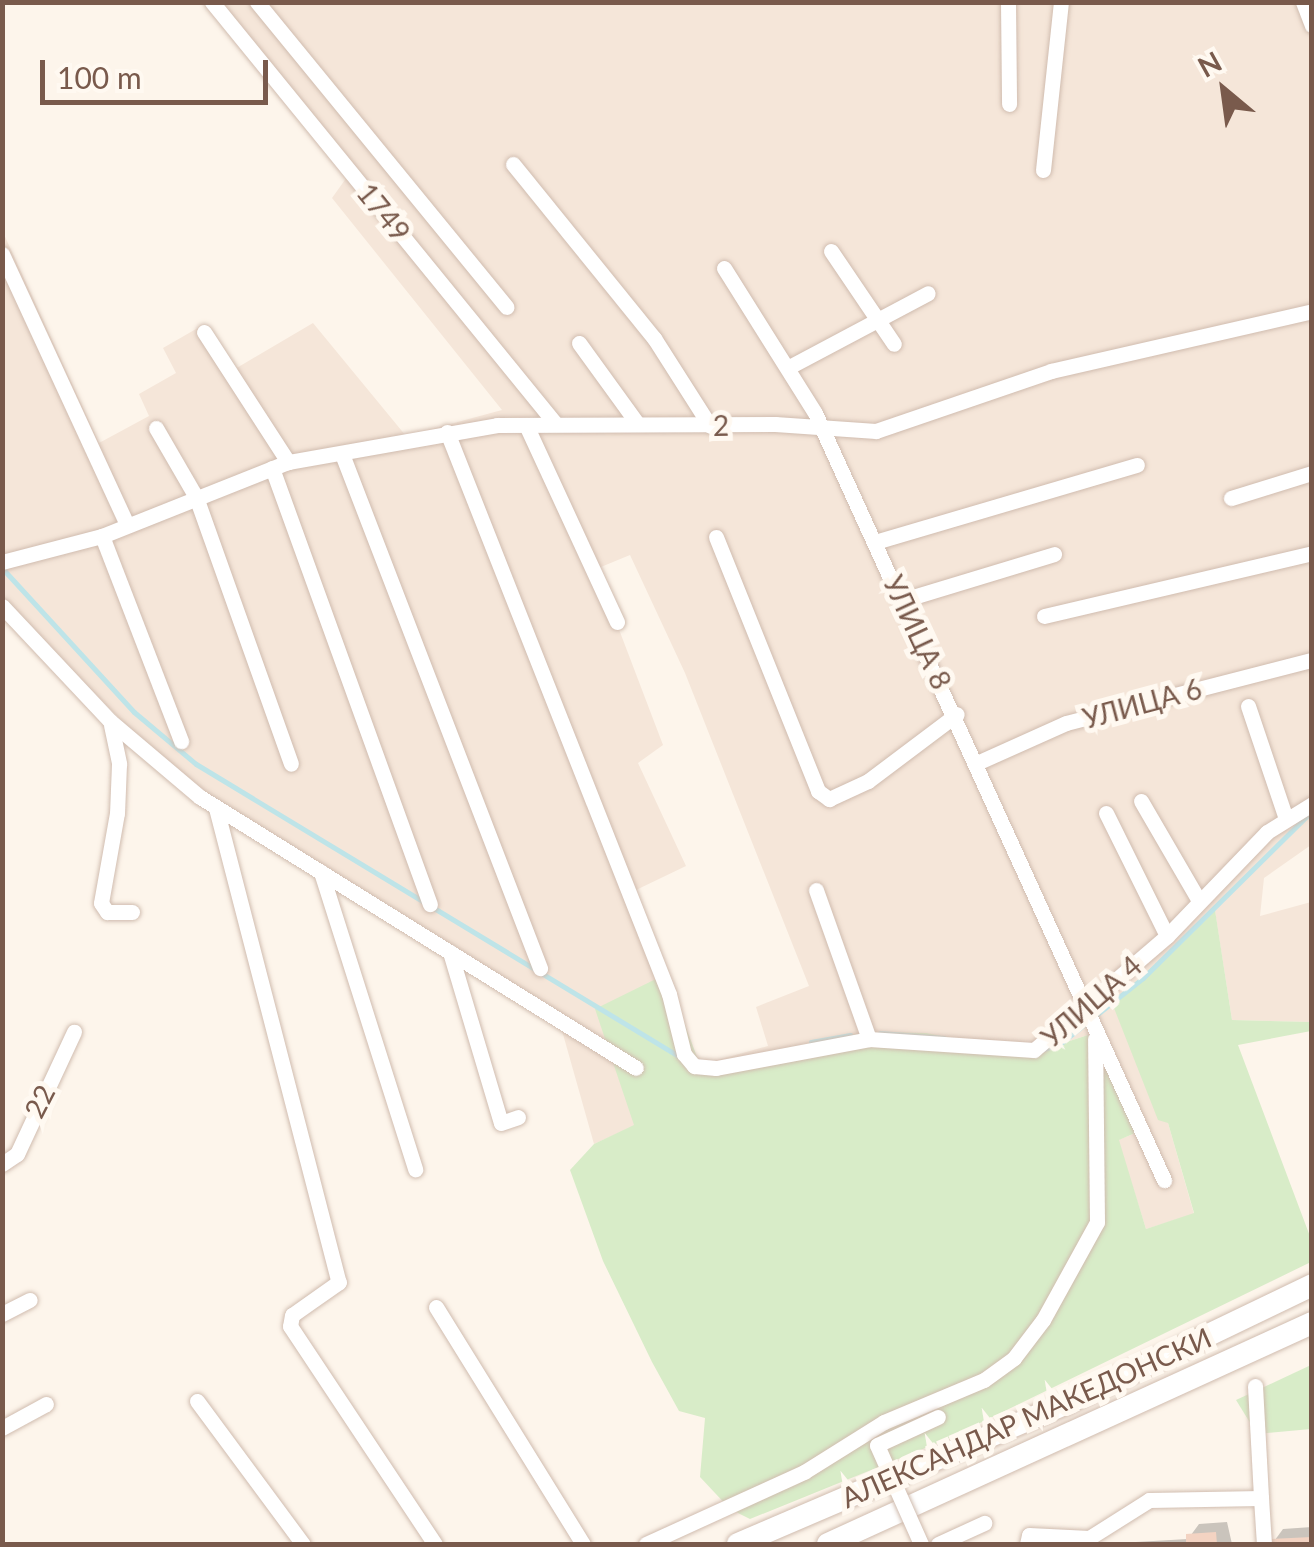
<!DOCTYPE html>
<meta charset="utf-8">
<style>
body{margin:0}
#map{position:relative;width:1314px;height:1547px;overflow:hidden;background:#fdf5eb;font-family:Lato,sans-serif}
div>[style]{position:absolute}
.residential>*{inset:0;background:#f5e6d9}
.green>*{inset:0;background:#d8ecc8}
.shadow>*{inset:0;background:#0003}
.stream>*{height:5px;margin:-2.5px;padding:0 2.5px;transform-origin:2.5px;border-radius:2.5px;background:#bee4e8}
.building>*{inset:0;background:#f3d3c2}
.roads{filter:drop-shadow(0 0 2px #d0bcaf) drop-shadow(0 0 2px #d0bcaf)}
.street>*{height:15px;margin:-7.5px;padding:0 7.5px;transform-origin:7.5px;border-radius:7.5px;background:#fff}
.secondary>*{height:22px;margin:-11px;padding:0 11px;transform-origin:11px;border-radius:11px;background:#fff}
.bridges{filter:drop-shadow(0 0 2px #d0bcaf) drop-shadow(0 0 2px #d0bcaf)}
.street-bridge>*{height:15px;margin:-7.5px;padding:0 7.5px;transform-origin:7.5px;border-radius:7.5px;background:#fff}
span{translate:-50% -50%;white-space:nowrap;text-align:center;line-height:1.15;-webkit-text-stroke:10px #fff9f1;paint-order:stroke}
.street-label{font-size:28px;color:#795a4c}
.frame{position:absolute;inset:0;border:5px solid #795a4c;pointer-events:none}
.north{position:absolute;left:1174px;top:40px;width:100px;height:100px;-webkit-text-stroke:8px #fff9f1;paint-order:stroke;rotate:331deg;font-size:28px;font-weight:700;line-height:40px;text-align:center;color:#795a4c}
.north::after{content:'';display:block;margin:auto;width:35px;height:45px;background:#795a4c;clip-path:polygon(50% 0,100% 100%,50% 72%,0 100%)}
.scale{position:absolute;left:40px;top:60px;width:228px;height:45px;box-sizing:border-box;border:5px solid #795a4c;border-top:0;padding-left:12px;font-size:30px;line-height:35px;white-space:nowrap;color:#795a4c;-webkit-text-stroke:8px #fff9f1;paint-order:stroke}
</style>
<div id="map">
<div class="residential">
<div style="clip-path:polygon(218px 3px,1311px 3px,1311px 845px,1264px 878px,1260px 916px,1311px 902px,1311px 1022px,1232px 1020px,1215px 911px,1112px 1003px,1168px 1123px,1194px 1214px,1146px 1229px,1118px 1140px,1141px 1131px,1088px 1035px,1030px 1054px,824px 1039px,737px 1062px,707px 1063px,768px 1046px,756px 1007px,809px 986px,685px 673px,630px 555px,596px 569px,663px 745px,638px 763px,686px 866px,636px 890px,666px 974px,634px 1126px,594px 1144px,559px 1020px,171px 770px,3px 601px,2px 230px,99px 443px,149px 416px,139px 394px,176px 373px,163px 348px,203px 325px,235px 369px,313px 323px,406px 436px,502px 410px,332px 198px,347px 177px)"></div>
</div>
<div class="green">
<div style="clip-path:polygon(1215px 910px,1232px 1020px,1311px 1022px,1311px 1031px,1238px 1045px,1311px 1239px,1311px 1262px,945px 1440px,750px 1519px,730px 1509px,700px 1477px,705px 1418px,679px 1411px,652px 1362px,603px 1261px,570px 1170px,594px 1144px,634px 1125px,595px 1009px,666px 974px,700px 1065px,867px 1032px,926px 1033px,1030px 1054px,1088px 1035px,1142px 1130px,1119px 1140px,1146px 1229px,1194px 1213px,1168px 1123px,1158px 1120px,1112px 1003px)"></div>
<div style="clip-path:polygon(1311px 1365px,1311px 1429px,1257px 1434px,1236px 1400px)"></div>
</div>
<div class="shadow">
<div style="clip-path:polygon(1227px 1522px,1232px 1544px,1101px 1544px,1188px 1539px,1199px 1524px)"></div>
<div style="clip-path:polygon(1312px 1527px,1312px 1544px,1272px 1544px,1283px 1529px)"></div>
</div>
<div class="stream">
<div style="left:2px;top:568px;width:195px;rotate:47.5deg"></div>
<div style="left:134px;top:712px;width:81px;rotate:40deg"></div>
<div style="left:196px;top:764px;width:566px;rotate:31.19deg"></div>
<div style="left:880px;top:1033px;width:64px;rotate:4.5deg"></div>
<div style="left:811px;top:1042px;width:40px;rotate:-10deg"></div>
<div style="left:1042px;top:1050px;width:22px;rotate:-22deg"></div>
<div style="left:1062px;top:1042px;width:103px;rotate:-38.3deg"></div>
<div style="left:1143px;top:978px;width:235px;rotate:-44.7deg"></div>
</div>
<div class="building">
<div style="clip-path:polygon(1216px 1532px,1217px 1544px,1186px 1544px,1186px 1534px)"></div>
<div style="clip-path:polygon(1312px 1537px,1312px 1544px,1269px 1544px,1269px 1539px)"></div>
</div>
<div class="roads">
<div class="street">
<div style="left:212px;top:2px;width:542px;rotate:50.84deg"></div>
<div style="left:257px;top:2px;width:394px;rotate:50.7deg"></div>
<div style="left:1008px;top:2px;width:102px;rotate:89.4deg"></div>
<div style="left:1303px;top:2px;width:25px;rotate:69deg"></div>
<div style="left:513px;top:164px;width:224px;rotate:51deg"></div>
<div style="left:654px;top:338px;width:104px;rotate:57.5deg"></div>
<div style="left:1043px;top:170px;width:169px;rotate:-83.9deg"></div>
<div style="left:831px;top:251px;width:112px;rotate:55.9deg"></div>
<div style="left:2px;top:254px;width:298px;rotate:65.2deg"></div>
<div style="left:724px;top:268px;width:171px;rotate:57.9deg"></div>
<div style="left:815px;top:413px;width:843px;rotate:65.53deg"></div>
<div style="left:204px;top:332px;width:155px;rotate:57.1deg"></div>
<div style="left:579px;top:343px;width:99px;rotate:54.1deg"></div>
<div style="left:789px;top:367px;width:157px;rotate:-28deg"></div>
<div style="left:526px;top:425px;width:217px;rotate:65.2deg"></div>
<div style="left:156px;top:428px;width:80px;rotate:59.9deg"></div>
<div style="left:196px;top:497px;width:283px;rotate:70.4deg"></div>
<div style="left:447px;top:432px;width:604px;rotate:68.45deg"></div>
<div style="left:669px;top:994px;width:62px;rotate:76deg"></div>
<div style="left:684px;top:1054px;width:16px;rotate:50deg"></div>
<div style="left:694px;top:1066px;width:22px;rotate:5deg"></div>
<div style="left:716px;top:1068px;width:156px;rotate:-10.7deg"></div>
<div style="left:869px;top:1039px;width:165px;rotate:3.8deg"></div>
<div style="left:1034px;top:1050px;width:175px;rotate:-40.6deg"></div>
<div style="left:1167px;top:936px;width:144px;rotate:-46.1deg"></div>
<div style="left:1267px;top:832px;width:53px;rotate:-31.9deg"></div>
<div style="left:342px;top:454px;width:551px;rotate:68.93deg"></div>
<div style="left:272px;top:468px;width:464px;rotate:70.1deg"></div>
<div style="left:1231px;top:498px;width:85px;rotate:-17.2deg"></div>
<div style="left:102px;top:536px;width:220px;rotate:68.9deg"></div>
<div style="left:716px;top:537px;width:274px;rotate:68.1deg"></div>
<div style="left:818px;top:791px;width:14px;rotate:36deg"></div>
<div style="left:829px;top:799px;width:43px;rotate:-24.8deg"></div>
<div style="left:868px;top:781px;width:111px;rotate:-37deg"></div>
<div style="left:875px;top:542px;width:273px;rotate:-16.4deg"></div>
<div style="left:2px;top:562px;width:103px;rotate:-14.6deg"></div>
<div style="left:102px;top:536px;width:200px;rotate:-21.7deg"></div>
<div style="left:288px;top:462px;width:212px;rotate:-10deg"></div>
<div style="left:497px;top:425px;width:278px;rotate:-0.2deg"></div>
<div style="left:775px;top:424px;width:101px;rotate:4deg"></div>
<div style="left:876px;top:431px;width:185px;rotate:-18.9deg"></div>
<div style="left:1051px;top:371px;width:268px;rotate:-12.9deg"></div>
<div style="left:903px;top:600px;width:158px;rotate:-16.9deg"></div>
<div style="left:2px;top:606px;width:158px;rotate:46.8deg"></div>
<div style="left:110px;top:721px;width:118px;rotate:40.2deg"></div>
<div style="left:200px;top:797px;width:513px;rotate:31.86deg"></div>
<div style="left:1044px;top:616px;width:275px;rotate:-13.2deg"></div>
<div style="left:1248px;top:706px;width:116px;rotate:71.4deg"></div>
<div style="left:111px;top:725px;width:40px;rotate:78deg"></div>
<div style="left:119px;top:764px;width:49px;rotate:92.3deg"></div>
<div style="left:117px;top:813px;width:91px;rotate:100.1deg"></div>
<div style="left:101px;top:903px;width:11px;rotate:56deg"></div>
<div style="left:107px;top:912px;width:25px"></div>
<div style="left:979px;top:762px;width:95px;rotate:-24.1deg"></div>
<div style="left:1066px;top:723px;width:254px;rotate:-14.4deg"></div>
<div style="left:1141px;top:801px;width:113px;rotate:59.8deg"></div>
<div style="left:216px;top:808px;width:490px;rotate:75.5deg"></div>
<div style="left:339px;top:1282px;width:57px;rotate:144.9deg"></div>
<div style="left:292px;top:1315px;width:11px;rotate:100deg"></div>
<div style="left:290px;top:1326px;width:262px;rotate:56.4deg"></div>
<div style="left:1106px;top:813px;width:137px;rotate:63.6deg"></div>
<div style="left:321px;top:872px;width:312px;rotate:72.4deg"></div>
<div style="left:816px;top:890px;width:158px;rotate:70.4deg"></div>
<div style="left:450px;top:952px;width:178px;rotate:73.4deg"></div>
<div style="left:501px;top:1123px;width:18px;rotate:-19deg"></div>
<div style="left:2px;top:1164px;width:18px;rotate:-34deg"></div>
<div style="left:17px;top:1154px;width:135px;rotate:-65deg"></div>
<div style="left:436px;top:1307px;width:279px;rotate:58.2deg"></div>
<div style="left:2px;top:1314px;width:31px;rotate:-27deg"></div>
<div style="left:1255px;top:1386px;width:112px;rotate:86.9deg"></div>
<div style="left:197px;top:1401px;width:178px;rotate:53.5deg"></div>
<div style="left:2px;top:1428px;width:50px;rotate:-28.6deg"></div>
<div style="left:646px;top:1544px;width:174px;rotate:-24.5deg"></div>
<div style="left:804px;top:1472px;width:94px;rotate:-32deg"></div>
<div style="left:884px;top:1422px;width:108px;rotate:-22.8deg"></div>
<div style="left:984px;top:1380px;width:37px;rotate:-36deg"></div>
<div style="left:1014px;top:1358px;width:48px;rotate:-52.7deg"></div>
<div style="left:1043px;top:1320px;width:112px;rotate:-61.1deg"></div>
<div style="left:1097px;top:1222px;width:183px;rotate:-90.6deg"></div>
<div style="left:938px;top:1544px;width:51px;rotate:-24.5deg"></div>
<div style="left:1027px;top:1544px;width:9px;rotate:-77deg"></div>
<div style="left:1029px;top:1535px;width:60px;rotate:2.9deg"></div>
<div style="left:1089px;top:1538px;width:71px;rotate:-32.3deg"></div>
<div style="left:1149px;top:1500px;width:112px;rotate:-1deg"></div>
<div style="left:1261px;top:1498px;width:46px;rotate:86.3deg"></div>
</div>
<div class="secondary">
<div style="left:738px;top:1544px;width:353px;rotate:-23.2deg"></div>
<div style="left:1063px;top:1405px;width:276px;rotate:-25.7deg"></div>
<div style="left:828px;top:1544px;width:532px;rotate:-24.54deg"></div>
</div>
</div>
<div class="bridges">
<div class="street-bridge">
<div style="left:921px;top:1544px;width:108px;rotate:-114deg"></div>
<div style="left:877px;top:1445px;width:67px;rotate:-24.7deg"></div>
</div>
</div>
<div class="street-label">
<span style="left:384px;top:212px;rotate:51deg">1749</span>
<span style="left:721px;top:425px;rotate:-1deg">2</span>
<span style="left:918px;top:632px;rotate:65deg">УЛИЦА 8</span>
<span style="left:1142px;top:703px;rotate:-15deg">УЛИЦА 6</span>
<span style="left:1091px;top:1001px;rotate:-41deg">УЛИЦА 4</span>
<span style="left:39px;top:1101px;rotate:-63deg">22</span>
<span style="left:1026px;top:1417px;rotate:-24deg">АЛЕКСАНДАР МАКЕДОНСКИ</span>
</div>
<div class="frame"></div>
<div class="north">N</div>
<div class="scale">100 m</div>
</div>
